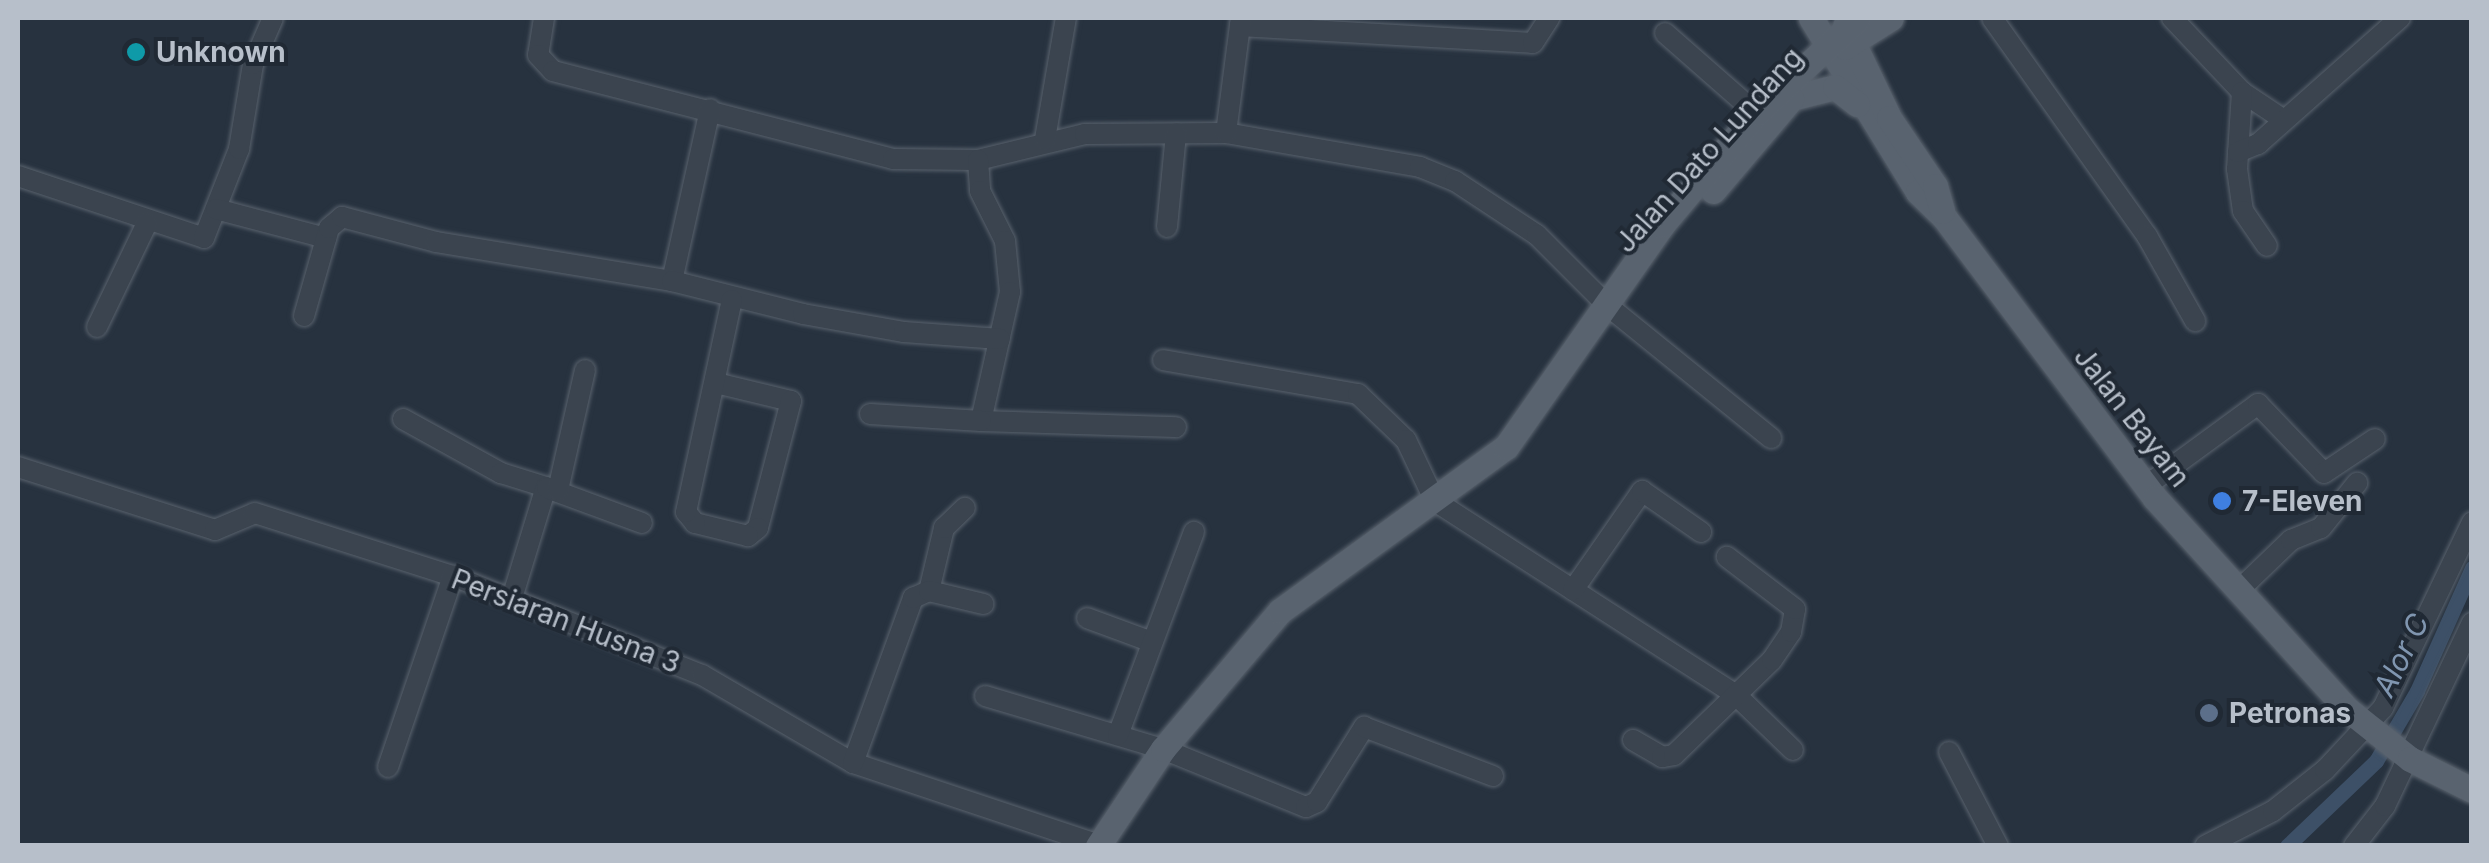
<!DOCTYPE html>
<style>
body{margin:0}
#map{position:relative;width:2489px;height:863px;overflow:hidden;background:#27323f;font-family:Inter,sans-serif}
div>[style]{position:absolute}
.canal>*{height:15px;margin:-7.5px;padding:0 7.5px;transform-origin:7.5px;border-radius:7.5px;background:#3d5067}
.roads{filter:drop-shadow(0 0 2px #59626d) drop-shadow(0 0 2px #59626d)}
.minor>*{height:20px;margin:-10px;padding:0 10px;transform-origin:10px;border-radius:10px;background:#3b444f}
.major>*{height:25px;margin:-12.5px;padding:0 12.5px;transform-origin:12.5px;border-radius:12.5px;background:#59636f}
.dots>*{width:28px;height:28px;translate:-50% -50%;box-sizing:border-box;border:5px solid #202934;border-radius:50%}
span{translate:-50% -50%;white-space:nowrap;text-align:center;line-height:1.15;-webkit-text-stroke:8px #202934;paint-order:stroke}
.poi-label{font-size:28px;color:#b7bfca;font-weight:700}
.left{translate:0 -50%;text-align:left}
.street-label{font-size:28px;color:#b7bfca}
.water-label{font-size:30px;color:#8096b0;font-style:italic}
.frame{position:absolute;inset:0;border:20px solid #b7bfca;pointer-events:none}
</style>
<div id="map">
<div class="canal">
<div style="left:2287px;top:846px;width:123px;rotate:-43.7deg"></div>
<div style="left:2376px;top:761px;width:81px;rotate:-59.6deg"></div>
<div style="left:2417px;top:691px;width:135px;rotate:-65.9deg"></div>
</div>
<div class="roads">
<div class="minor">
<div style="left:544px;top:18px;width:37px;rotate:99deg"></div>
<div style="left:538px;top:55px;width:22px;rotate:47deg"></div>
<div style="left:553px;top:71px;width:351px;rotate:14.5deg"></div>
<div style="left:893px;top:159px;width:85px;rotate:0.7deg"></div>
<div style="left:978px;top:160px;width:110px;rotate:-13.7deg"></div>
<div style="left:1085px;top:134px;width:141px;rotate:-0.4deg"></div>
<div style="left:1226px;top:133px;width:197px;rotate:9.9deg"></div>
<div style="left:1420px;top:167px;width:38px;rotate:22deg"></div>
<div style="left:1455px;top:181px;width:98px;rotate:33.4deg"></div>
<div style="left:1537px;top:235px;width:100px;rotate:45deg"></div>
<div style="left:1608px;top:306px;width:210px;rotate:39deg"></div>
<div style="left:1992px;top:18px;width:267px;rotate:54.6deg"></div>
<div style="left:2147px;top:236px;width:98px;rotate:60.5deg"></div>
<div style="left:2172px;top:18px;width:102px;rotate:46.6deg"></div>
<div style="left:2242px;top:92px;width:50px;rotate:33.7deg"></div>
<div style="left:1240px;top:26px;width:293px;rotate:3.3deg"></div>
<div style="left:1533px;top:43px;width:30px;rotate:-57deg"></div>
<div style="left:1665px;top:33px;width:121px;rotate:41.3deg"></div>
<div style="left:2242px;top:92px;width:77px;rotate:93.7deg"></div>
<div style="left:2237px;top:169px;width:42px;rotate:81.9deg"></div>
<div style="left:2243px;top:211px;width:42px;rotate:55.6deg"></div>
<div style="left:1226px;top:133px;width:116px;rotate:-82.6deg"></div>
<div style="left:1045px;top:139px;width:123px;rotate:-80.2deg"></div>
<div style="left:2238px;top:152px;width:22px;rotate:-22deg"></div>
<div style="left:2258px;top:144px;width:190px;rotate:-41.6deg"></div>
<div style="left:978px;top:160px;width:31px;rotate:86deg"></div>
<div style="left:980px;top:191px;width:56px;rotate:63.4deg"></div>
<div style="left:1005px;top:241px;width:51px;rotate:84.4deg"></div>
<div style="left:1010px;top:292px;width:132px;rotate:102.7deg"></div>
<div style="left:981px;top:421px;width:195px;rotate:1.8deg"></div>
<div style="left:18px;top:176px;width:196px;rotate:18.4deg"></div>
<div style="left:204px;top:238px;width:96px;rotate:-68.5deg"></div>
<div style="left:239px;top:149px;width:86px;rotate:-80.6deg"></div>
<div style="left:253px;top:64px;width:50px;rotate:-66.5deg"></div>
<div style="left:216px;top:209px;width:114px;rotate:14.8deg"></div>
<div style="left:1167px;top:227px;width:94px;rotate:-84.5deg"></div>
<div style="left:672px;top:281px;width:176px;rotate:-77.5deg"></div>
<div style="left:304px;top:316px;width:91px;rotate:-74.1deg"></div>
<div style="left:329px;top:228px;width:17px;rotate:-40deg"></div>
<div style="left:342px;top:217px;width:97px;rotate:14.9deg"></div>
<div style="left:436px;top:242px;width:239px;rotate:9.4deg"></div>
<div style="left:672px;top:281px;width:135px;rotate:14.1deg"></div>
<div style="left:803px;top:314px;width:103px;rotate:10.1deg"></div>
<div style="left:904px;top:332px;width:96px;rotate:4.2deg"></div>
<div style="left:97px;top:327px;width:115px;rotate:-64.3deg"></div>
<div style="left:1163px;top:360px;width:198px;rotate:9.9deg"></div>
<div style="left:1358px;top:394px;width:66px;rotate:43.8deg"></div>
<div style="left:1406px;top:440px;width:68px;rotate:64.6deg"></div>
<div style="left:1435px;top:501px;width:358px;rotate:32.8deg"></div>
<div style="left:1736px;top:695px;width:79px;rotate:44deg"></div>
<div style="left:716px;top:383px;width:77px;rotate:13.5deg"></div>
<div style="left:791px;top:401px;width:131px;rotate:104.6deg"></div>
<div style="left:758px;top:528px;width:13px;rotate:141deg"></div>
<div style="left:748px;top:536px;width:55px;rotate:-166.2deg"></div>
<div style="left:695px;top:523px;width:14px;rotate:-129deg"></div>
<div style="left:686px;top:512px;width:217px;rotate:-77.8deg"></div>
<div style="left:870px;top:414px;width:111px;rotate:3.6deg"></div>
<div style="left:403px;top:419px;width:112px;rotate:28.9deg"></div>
<div style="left:501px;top:473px;width:47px;rotate:17.3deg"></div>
<div style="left:546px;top:487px;width:116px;rotate:107deg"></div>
<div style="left:18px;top:467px;width:207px;rotate:17.7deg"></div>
<div style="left:215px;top:530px;width:43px;rotate:-23deg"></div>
<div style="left:255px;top:513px;width:208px;rotate:17.7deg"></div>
<div style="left:453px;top:576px;width:268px;rotate:21.7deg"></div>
<div style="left:702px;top:675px;width:175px;rotate:30.2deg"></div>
<div style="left:853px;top:763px;width:263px;rotate:18.4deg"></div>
<div style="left:2146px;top:486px;width:139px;rotate:-36.2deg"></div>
<div style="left:2258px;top:404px;width:95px;rotate:46.3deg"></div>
<div style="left:2324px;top:473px;width:61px;rotate:-33.7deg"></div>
<div style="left:547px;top:488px;width:101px;rotate:20.2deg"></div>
<div style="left:558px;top:490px;width:123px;rotate:-77.3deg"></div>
<div style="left:1573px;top:590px;width:121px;rotate:-55.1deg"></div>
<div style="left:1642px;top:491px;width:72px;rotate:34.8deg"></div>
<div style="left:929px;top:591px;width:65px;rotate:-76.6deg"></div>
<div style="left:944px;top:528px;width:29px;rotate:-44deg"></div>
<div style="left:2238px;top:591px;width:74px;rotate:-43.9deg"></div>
<div style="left:2291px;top:540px;width:32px;rotate:-22deg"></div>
<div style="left:2321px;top:528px;width:58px;rotate:-51.3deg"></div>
<div style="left:1087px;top:618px;width:69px;rotate:20.3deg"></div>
<div style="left:985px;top:696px;width:186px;rotate:16.6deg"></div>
<div style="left:1163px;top:749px;width:154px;rotate:22.1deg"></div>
<div style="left:1306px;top:807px;width:12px;rotate:-24deg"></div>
<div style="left:1317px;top:802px;width:89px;rotate:-57.9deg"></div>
<div style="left:1364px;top:727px;width:138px;rotate:20.8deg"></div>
<div style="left:1118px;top:735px;width:217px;rotate:-69.5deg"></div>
<div style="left:1633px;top:740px;width:34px;rotate:30deg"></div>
<div style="left:1662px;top:757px;width:12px;rotate:-9deg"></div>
<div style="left:1674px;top:755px;width:136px;rotate:-44.1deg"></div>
<div style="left:1772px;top:660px;width:34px;rotate:-56deg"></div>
<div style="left:1791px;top:632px;width:23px;rotate:-80deg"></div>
<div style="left:1795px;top:609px;width:86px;rotate:-142.6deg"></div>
<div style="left:1949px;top:752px;width:106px;rotate:62.5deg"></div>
<div style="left:853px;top:763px;width:176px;rotate:-70deg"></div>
<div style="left:913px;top:598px;width:17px;rotate:-24deg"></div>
<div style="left:929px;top:591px;width:56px;rotate:13.5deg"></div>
<div style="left:388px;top:767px;width:202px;rotate:-71.2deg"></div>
<div style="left:2205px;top:846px;width:76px;rotate:-27.2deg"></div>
<div style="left:2273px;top:811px;width:66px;rotate:-38.3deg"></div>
<div style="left:2325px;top:770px;width:85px;rotate:-46.9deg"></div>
<div style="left:2383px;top:708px;width:206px;rotate:-64.4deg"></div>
<div style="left:2354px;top:846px;width:51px;rotate:-52.2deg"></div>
<div style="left:2385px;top:806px;width:203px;rotate:-64.6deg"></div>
</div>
<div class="major">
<div style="left:1811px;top:18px;width:204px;rotate:58.4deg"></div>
<div style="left:1918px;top:192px;width:36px;rotate:44deg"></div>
<div style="left:1944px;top:217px;width:351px;rotate:53.1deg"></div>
<div style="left:2155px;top:498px;width:285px;rotate:47.7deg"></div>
<div style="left:2347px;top:709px;width:80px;rotate:38.4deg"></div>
<div style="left:2410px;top:759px;width:69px;rotate:26.6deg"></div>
<div style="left:1845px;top:26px;width:102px;rotate:64.4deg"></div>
<div style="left:1889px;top:118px;width:82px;rotate:55.9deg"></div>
<div style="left:1935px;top:186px;width:26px;rotate:74deg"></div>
<div style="left:1845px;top:47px;width:54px;rotate:-32.2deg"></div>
<div style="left:1791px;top:98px;width:45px;rotate:-14deg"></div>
<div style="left:1835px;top:87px;width:28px;rotate:38deg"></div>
<div style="left:1713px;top:191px;width:121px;rotate:-49.7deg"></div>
<div style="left:1098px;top:846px;width:117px;rotate:-56.2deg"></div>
<div style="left:1163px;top:749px;width:181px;rotate:-49.7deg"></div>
<div style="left:1280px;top:611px;width:279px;rotate:-36deg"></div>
<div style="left:1506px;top:447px;width:271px;rotate:-54.9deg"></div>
<div style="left:1662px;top:225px;width:146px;rotate:-50deg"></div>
<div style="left:1756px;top:113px;width:139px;rotate:-43deg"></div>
</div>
</div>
<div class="dots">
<div style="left:136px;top:52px;background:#0f9aa8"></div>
<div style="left:2222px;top:501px;background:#3f7fe0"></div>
<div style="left:2209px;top:713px;background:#5c6f8a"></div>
</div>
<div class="poi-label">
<span class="left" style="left:156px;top:52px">Unknown</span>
<span class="left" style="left:2242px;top:501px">7-Eleven</span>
<span class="left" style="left:2229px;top:713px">Petronas</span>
</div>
<div class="street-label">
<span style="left:1709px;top:150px;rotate:-48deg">Jalan Dato Lundang</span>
<span style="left:2132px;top:417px;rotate:52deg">Jalan Bayam</span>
<span style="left:566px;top:621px;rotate:21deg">Persiaran Husna 3</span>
</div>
<div class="water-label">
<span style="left:2401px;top:655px;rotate:-64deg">Alor C</span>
</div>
<div class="frame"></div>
</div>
